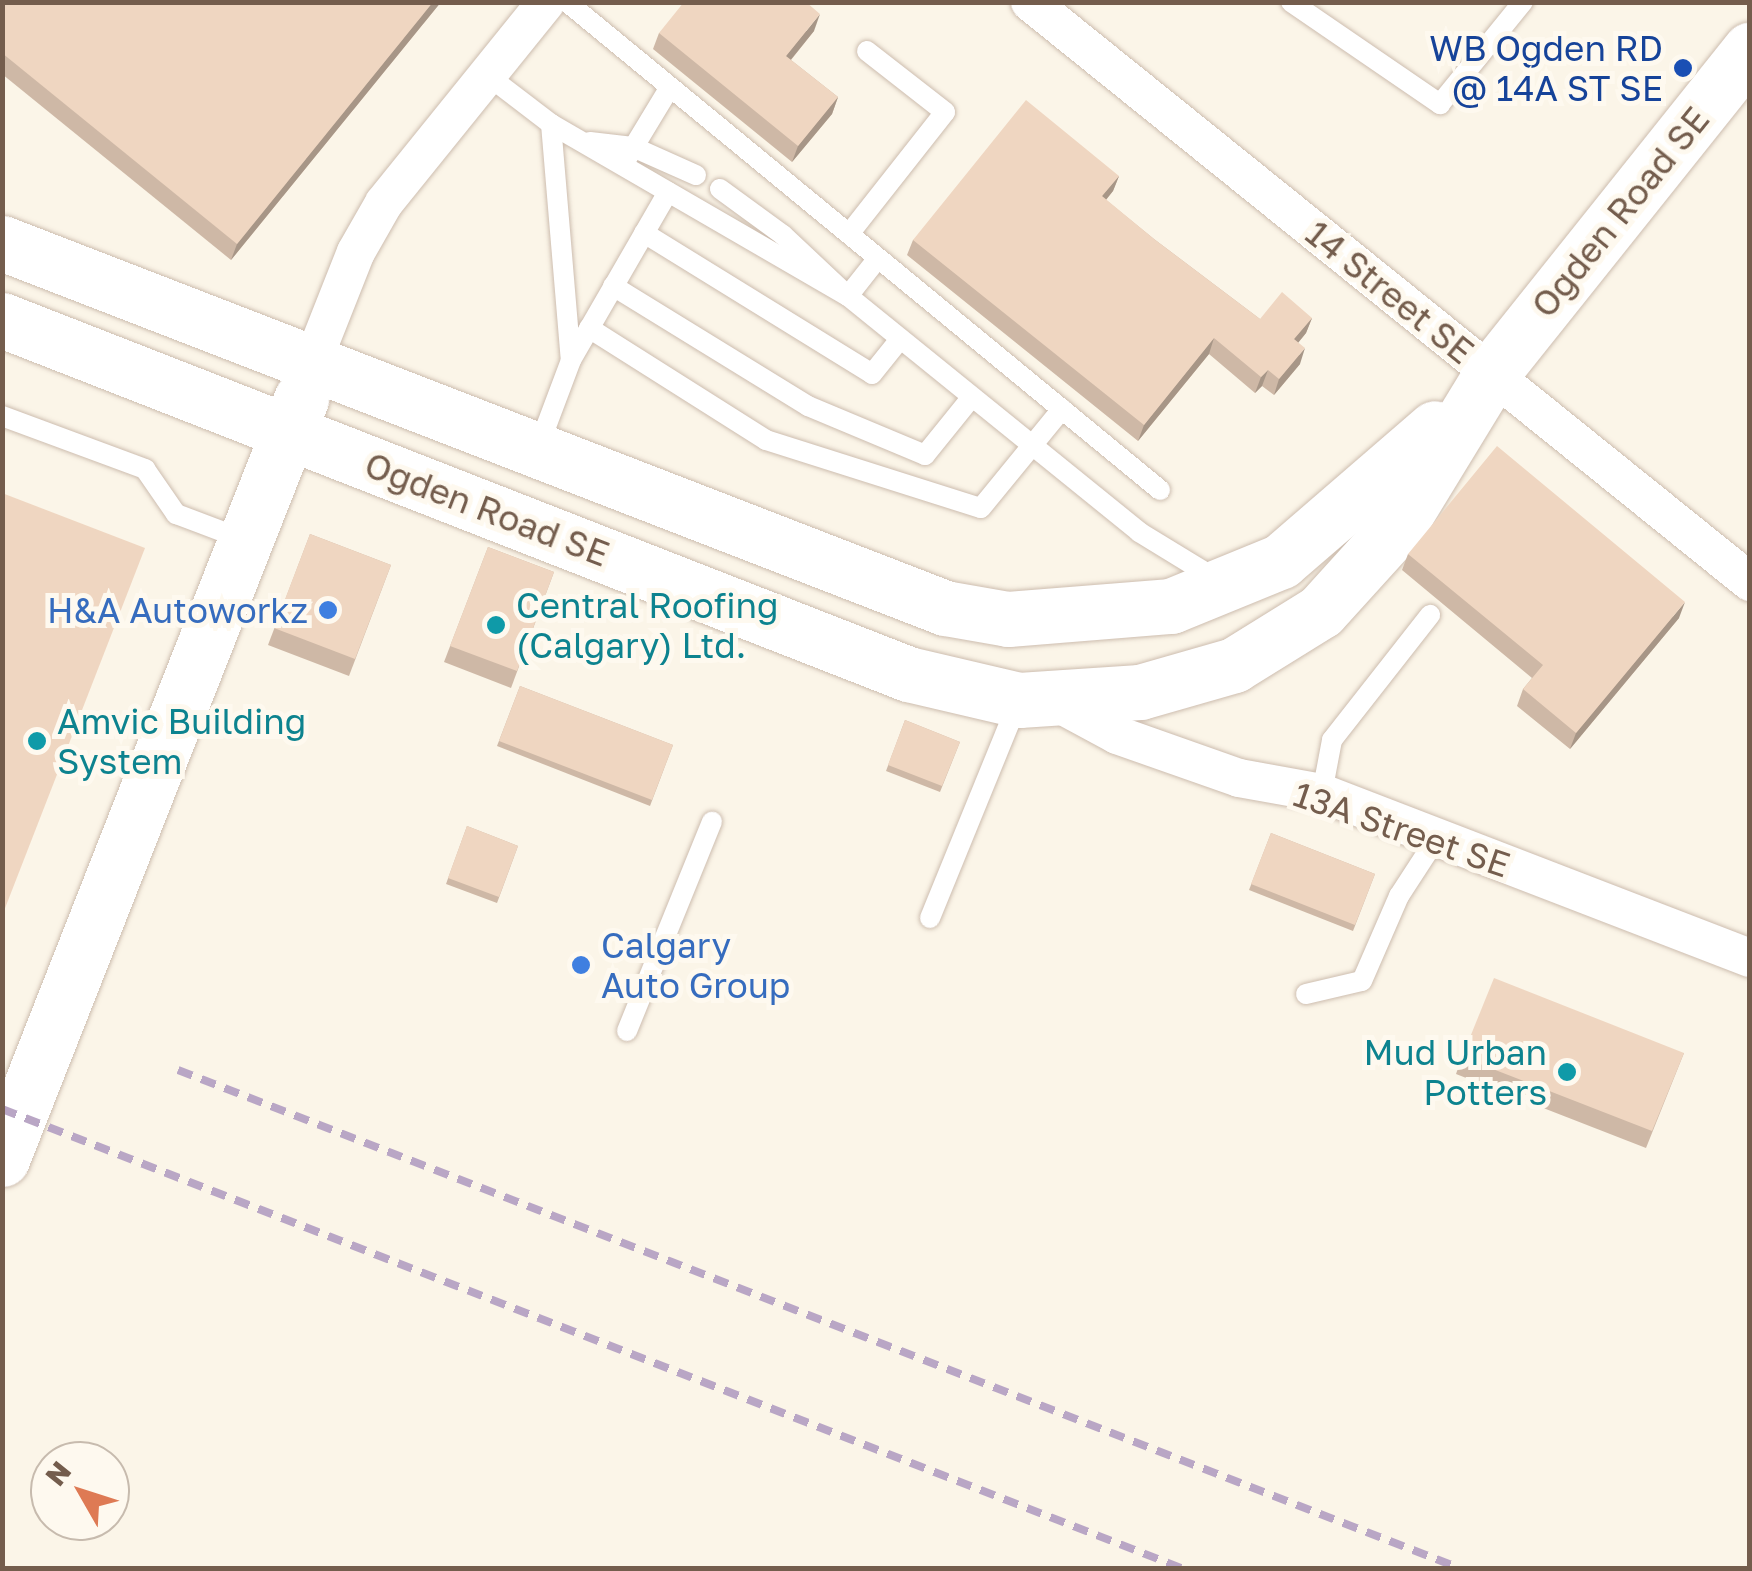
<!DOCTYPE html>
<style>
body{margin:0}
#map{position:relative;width:1752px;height:1571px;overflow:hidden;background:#fbf5e8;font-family:"Golos Text",sans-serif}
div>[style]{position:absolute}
.roads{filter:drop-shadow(0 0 2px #cdbdaf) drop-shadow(0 0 2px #cdbdaf)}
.lane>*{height:20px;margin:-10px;padding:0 10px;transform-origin:10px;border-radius:10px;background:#fff}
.street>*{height:38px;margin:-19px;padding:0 19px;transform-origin:19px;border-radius:19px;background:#fff}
.secondary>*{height:55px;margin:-27.5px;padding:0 27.5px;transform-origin:27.5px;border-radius:27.5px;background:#fff}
.rail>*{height:8px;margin-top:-4px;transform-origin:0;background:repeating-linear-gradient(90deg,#b9a6c5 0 15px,transparent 0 25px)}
.wall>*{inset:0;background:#ceb8a6}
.shaded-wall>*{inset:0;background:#a79687}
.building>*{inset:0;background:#efd6c1}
.dots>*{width:28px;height:28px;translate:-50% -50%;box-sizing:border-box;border:5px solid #fef9ef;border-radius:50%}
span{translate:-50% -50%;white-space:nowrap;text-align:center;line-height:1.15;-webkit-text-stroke:10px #fef9ef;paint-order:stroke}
.transit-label{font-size:35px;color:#164399}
.right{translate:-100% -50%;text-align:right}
.street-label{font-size:35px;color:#745d4d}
.culture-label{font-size:35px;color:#0d838f}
.left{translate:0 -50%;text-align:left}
.shop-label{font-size:35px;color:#366cbe}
.frame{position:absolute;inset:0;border:5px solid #745d4d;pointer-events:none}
.north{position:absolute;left:30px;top:1441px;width:100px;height:100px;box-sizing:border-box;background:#fef9ef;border:2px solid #c7bbae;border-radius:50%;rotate:309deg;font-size:28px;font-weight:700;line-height:40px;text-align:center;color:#745d4d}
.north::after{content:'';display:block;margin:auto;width:35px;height:45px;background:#de7a54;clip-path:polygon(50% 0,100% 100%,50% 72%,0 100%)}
</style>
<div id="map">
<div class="roads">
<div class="lane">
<div style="left:567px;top:2px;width:768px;rotate:39.45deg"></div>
<div style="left:1291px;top:2px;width:181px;rotate:34.4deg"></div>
<div style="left:1440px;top:104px;width:132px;rotate:-50.9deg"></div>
<div style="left:487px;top:75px;width:81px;rotate:37.4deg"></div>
<div style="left:551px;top:124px;width:343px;rotate:30.1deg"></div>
<div style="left:848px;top:296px;width:375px;rotate:39deg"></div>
<div style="left:1139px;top:532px;width:90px;rotate:31.4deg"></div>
<div style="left:551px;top:124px;width:237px;rotate:85.2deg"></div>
<div style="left:590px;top:142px;width:43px;rotate:6.6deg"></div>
<div style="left:633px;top:147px;width:69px;rotate:24deg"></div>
<div style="left:627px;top:158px;width:83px;rotate:-58.8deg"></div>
<div style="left:720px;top:189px;width:78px;rotate:36.1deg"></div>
<div style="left:783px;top:235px;width:89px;rotate:43.2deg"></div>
<div style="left:848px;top:296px;width:48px;rotate:-51.7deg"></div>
<div style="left:644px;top:233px;width:268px;rotate:31.7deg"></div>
<div style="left:872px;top:374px;width:45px;rotate:-51.3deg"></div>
<div style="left:849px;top:234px;width:155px;rotate:-51.8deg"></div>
<div style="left:945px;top:112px;width:99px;rotate:-142deg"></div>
<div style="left:613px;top:286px;width:229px;rotate:31.6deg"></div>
<div style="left:808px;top:406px;width:127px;rotate:22.7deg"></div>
<div style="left:925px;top:455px;width:73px;rotate:-51.1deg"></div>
<div style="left:589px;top:328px;width:209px;rotate:32.3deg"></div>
<div style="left:766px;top:440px;width:225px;rotate:17.6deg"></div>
<div style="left:981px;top:508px;width:128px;rotate:-50.7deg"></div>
<div style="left:2px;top:416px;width:153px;rotate:20.3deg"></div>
<div style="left:145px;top:469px;width:55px;rotate:55.4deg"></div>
<div style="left:176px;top:514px;width:74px;rotate:20.6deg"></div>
<div style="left:538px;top:448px;width:94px;rotate:-69.4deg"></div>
<div style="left:571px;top:360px;width:194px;rotate:-60deg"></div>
<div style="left:1322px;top:793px;width:54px;rotate:-79.3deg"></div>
<div style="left:1332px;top:740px;width:159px;rotate:-51.9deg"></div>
<div style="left:930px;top:918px;width:233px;rotate:-67.8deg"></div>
<div style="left:1306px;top:994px;width:57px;rotate:-13.1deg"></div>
<div style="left:1362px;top:981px;width:93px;rotate:-66.5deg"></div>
<div style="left:1399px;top:896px;width:68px;rotate:-57deg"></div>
<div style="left:627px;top:1031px;width:226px;rotate:-67.9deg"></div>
</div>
<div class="street">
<div style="left:1030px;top:2px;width:925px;rotate:38.85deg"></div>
<div style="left:312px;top:363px;width:119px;rotate:-68.4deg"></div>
<div style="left:356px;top:252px;width:56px;rotate:-60.3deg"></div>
<div style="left:384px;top:203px;width:258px;rotate:-51.1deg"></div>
<div style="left:1056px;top:702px;width:69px;rotate:28.4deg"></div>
<div style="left:1117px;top:735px;width:129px;rotate:19.4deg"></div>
<div style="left:1239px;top:778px;width:84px;rotate:10.2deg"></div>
<div style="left:1322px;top:793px;width:459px;rotate:21.1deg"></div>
</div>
<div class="secondary">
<div style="left:2px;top:243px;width:1011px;rotate:21.16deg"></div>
<div style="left:945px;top:608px;width:64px;rotate:9.9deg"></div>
<div style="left:1008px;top:619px;width:164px;rotate:-4.6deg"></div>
<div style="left:1171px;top:606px;width:119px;rotate:-22.2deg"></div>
<div style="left:1281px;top:561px;width:203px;rotate:-40.8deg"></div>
<div style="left:2px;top:320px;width:973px;rotate:21.34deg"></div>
<div style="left:908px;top:674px;width:114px;rotate:13.2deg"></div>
<div style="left:1019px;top:700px;width:121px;rotate:-3.8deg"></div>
<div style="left:1140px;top:692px;width:98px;rotate:-16deg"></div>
<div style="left:1234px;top:665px;width:102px;rotate:-31.8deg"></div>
<div style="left:1321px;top:611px;width:116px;rotate:-47.8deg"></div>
<div style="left:1399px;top:525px;width:177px;rotate:-58.6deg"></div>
<div style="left:1491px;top:374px;width:415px;rotate:-51.4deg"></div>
<div style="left:2px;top:1159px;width:817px;rotate:-68.52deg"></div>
</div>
</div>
<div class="rail">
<div style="left:178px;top:1070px;width:1374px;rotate:21.24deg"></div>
<div style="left:2px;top:1109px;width:1265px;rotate:21.27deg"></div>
</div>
<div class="wall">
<div style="clip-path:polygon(2px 2px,441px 2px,231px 260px,2px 74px)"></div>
<div style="clip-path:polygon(814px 31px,791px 60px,838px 97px,832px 114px,792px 162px,653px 49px,659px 33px)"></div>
<div style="clip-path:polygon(1119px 176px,1113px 191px,1106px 200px,1154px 239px,1260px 319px,1312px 318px,1306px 333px,1298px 343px,1300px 364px,1274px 395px,1262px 386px,1255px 393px,1209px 354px,1138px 441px,907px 255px,913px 240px)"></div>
<div style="clip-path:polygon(310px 534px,391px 565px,349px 676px,268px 645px)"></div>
<div style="clip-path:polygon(488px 547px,554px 572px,511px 688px,444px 662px)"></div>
<div style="clip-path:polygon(1408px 554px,1679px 618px,1570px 749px,1517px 706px,1523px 689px,1532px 678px,1402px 570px)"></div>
<div style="clip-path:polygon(520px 686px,673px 745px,650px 806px,497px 746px)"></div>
<div style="clip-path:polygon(905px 720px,960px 742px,940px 792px,886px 771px)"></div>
<div style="clip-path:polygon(467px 826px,518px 846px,497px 903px,446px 884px)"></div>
<div style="clip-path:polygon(1271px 833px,1375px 874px,1353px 931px,1249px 890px)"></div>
<div style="clip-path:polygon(1684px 1053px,1646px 1148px,1456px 1074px,1462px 1057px)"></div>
</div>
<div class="shaded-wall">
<div style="clip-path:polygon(433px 2px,441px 2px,231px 260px,237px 244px)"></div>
<div style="clip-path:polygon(820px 14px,814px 31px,780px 73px,786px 56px)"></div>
<div style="clip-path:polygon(838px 97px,832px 114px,792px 162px,798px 146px)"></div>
<div style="clip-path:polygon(1119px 176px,1113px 191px,1096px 212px,1102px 196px)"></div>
<div style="clip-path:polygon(1312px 318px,1306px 333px,1288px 355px,1294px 339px)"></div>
<div style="clip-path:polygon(1214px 338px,1209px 354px,1138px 441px,1144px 425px)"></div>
<div style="clip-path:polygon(1305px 348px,1300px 364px,1274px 395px,1279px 379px)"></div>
<div style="clip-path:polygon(1268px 370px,1262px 386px,1255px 393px,1261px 377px)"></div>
<div style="clip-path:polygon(1685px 602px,1679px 618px,1570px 749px,1576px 733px)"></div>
</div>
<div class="building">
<div style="clip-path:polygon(2px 2px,433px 2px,237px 244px,2px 53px)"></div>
<div style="clip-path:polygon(684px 2px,806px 2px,820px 14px,786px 56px,838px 97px,798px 146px,659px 33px)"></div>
<div style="clip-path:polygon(1026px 100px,1119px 176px,1102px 196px,1154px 239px,1260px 319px,1282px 292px,1312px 318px,1294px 339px,1305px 348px,1279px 379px,1268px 370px,1261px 377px,1214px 338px,1144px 425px,913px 240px)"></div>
<div style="clip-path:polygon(1497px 446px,1685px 602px,1576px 733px,1523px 689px,1543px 665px,1408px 554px)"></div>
<div style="clip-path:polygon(2px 493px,145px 548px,2px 916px)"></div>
<div style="clip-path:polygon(310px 534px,391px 565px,355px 659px,274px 628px)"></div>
<div style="clip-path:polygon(488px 547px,554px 572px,517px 671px,450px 646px)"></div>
<div style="clip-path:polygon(520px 686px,673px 745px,652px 800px,499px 741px)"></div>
<div style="clip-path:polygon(905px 720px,960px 742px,942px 786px,888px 765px)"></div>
<div style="clip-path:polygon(467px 826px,518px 846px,499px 897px,448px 878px)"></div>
<div style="clip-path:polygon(1271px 833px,1375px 874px,1355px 925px,1251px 884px)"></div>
<div style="clip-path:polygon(1494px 978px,1684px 1053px,1652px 1131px,1462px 1057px)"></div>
</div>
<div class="dots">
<div style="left:1683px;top:68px;background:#1a4fb4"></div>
<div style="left:328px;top:610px;background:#3f7fe0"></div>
<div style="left:496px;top:625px;background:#0f9aa8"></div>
<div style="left:37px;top:741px;background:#0f9aa8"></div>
<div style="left:581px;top:965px;background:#3f7fe0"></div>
<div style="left:1567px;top:1072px;background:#0f9aa8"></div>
</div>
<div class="transit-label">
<span class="right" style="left:1663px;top:68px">WB Ogden RD<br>@ 14A ST SE</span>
</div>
<div class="street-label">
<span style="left:1620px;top:212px;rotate:-51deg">Ogden Road SE</span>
<span style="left:1390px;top:292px;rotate:39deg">14 Street SE</span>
<span style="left:487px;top:509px;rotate:21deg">Ogden Road SE</span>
<span style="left:1402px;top:829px;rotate:19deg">13A Street SE</span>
</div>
<div class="culture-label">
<span class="left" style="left:516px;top:625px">Central Roofing<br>(Calgary) Ltd.</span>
<span class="left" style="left:57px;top:741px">Amvic Building<br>System</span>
<span class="right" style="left:1547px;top:1072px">Mud Urban<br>Potters</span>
</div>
<div class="shop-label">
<span class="right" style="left:308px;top:610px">H&amp;A Autoworkz</span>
<span class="left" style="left:601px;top:965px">Calgary<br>Auto Group</span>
</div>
<div class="frame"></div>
<div class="north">N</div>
</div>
